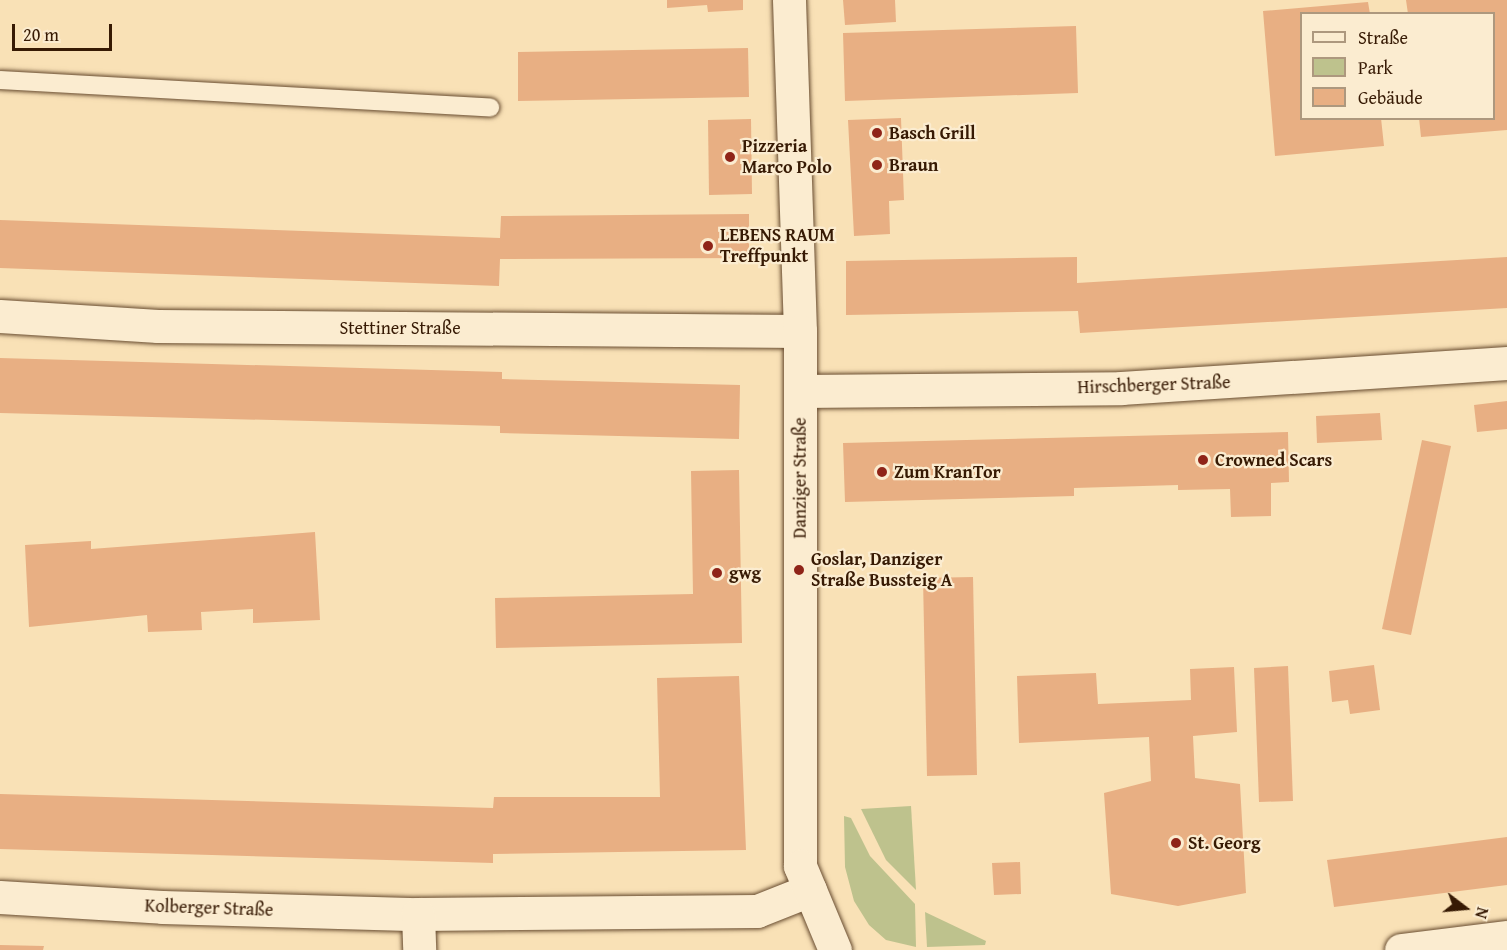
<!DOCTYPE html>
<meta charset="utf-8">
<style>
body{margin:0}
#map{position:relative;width:1507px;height:950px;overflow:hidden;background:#f9e1b6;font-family:"Gentium Book Plus",serif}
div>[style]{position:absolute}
.green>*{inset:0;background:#bec28d}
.building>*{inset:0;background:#e8af83}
.roads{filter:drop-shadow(0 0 2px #684c30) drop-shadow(0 0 2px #684c30)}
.service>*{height:18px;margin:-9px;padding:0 9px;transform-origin:9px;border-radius:9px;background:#fbecd0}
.minor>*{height:33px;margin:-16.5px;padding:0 16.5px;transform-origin:16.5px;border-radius:16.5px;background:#fbecd0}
.tertiary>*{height:33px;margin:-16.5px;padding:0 16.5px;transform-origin:16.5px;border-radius:16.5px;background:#fbecd0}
.dots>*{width:16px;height:16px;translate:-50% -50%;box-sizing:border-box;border:3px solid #fbecd0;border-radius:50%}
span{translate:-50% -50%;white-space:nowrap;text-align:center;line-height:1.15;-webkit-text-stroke:4.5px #fbecd0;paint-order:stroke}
.poi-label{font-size:18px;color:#371a04;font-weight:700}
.left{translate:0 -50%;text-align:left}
.street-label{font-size:18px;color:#371a04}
.legend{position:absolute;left:1300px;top:12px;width:195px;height:108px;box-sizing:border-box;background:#fbecd0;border:2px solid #ad987e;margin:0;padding:8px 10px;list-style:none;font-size:18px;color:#371a04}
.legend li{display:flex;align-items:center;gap:12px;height:30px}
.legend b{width:30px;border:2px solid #ad987e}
.north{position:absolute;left:1435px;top:878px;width:60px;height:60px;-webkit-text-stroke:4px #fbecd0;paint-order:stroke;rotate:106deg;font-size:16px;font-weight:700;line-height:24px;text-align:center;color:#371a04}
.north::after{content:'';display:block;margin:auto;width:21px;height:27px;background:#371a04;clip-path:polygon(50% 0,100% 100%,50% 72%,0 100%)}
.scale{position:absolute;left:12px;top:24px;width:100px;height:27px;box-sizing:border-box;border:3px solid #371a04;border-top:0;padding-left:8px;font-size:18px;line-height:21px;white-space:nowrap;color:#371a04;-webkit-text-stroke:4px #fbecd0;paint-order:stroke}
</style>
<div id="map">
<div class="green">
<div style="clip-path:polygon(911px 806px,916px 890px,886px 860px,861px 809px)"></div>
<div style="clip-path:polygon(844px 816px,851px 818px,870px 856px,915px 904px,916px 947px,886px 940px,869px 925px,854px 901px,845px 867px)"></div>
<div style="clip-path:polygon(925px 912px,986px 941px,985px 945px,927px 947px)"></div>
</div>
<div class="building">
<div style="clip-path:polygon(667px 0,743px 0,743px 10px,708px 12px,707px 5px,667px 8px)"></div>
<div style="clip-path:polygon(843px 0,895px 0,896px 22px,845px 25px)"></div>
<div style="clip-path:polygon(1406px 0,1507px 0,1507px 130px,1421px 137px,1419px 118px,1494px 118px,1494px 14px,1408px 14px)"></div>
<div style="clip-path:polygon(1368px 2px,1370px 14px,1302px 14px,1302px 118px,1381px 118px,1384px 146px,1275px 156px,1263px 11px)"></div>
<div style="clip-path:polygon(1076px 26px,1078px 93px,845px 101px,843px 33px)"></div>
<div style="clip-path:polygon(748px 48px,749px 97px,518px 101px,518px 52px)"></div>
<div style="clip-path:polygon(901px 118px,904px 200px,889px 201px,890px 234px,854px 236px,848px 120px)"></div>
<div style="clip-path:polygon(751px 119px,752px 194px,709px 195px,708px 120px)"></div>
<div style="clip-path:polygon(749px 214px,749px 258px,500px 259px,499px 286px,0 268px,0 220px,500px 238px,501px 216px)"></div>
<div style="clip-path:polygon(1077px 257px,1077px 283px,1507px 257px,1507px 308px,1080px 333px,1078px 311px,846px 315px,846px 261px)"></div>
<div style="clip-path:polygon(0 358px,502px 372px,502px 379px,740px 385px,739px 439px,500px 433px,500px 426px,0 413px)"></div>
<div style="clip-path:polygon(1507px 401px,1507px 429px,1477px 432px,1474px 405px)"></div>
<div style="clip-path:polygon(1380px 413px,1382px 440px,1317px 443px,1316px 416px)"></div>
<div style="clip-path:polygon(1288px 432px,1289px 482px,1271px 483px,1271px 516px,1231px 517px,1230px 489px,1178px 490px,1178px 485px,1074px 488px,1074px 496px,845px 502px,843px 443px)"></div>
<div style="clip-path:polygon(1422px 440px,1451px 446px,1411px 635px,1382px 629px)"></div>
<div style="clip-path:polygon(739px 470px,742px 643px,496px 648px,495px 598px,693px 594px,691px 471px)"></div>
<div style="clip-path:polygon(315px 532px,320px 620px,253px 623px,253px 609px,201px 612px,202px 630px,148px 632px,147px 615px,29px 627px,25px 545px,91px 541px,91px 549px)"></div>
<div style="clip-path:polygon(973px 577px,977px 775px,927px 776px,923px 578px)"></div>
<div style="clip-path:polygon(1374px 665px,1380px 710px,1350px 714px,1348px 700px,1332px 702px,1329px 671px)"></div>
<div style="clip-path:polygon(1288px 666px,1293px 801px,1259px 802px,1254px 668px)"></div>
<div style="clip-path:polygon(1234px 667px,1237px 732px,1193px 736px,1195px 778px,1240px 784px,1246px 893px,1178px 906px,1111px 894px,1104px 793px,1151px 781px,1149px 737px,1019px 743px,1017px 676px,1096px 673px,1098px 704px,1191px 700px,1190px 669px)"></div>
<div style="clip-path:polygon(739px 676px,746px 850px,493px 854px,493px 863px,0 849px,0 794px,493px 808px,494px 797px,660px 797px,657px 678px)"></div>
<div style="clip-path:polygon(1507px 837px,1507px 885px,1334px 907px,1327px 860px)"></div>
<div style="clip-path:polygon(1020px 862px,1021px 894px,994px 895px,992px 863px)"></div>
<div style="clip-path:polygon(0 945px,44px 946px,43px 950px,0 950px)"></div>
</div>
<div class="roads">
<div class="service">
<div style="left:0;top:80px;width:491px;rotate:3.2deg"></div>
</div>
<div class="minor">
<div style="left:0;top:316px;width:158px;rotate:3.6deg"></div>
<div style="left:158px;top:326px;width:642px;rotate:0.45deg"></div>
<div style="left:800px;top:391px;width:321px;rotate:-0.5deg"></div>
<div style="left:1121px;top:388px;width:387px;rotate:-3.7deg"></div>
<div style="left:0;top:897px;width:162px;rotate:3.5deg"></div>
<div style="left:162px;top:907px;width:256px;rotate:1.6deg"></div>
<div style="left:418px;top:914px;width:339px;rotate:-0.5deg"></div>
<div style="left:757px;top:911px;width:57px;rotate:-21.6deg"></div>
<div style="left:418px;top:914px;width:36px;rotate:88deg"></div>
<div style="left:1401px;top:950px;width:107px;rotate:-7deg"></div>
</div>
<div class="tertiary">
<div style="left:789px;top:0;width:331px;rotate:88.1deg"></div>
<div style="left:800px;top:331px;width:535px;rotate:90deg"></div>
<div style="left:800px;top:866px;width:91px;rotate:67.4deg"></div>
</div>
</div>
<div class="dots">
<div style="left:877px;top:133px;background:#8f2418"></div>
<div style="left:730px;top:157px;background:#8f2418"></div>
<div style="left:877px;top:165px;background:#8f2418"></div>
<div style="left:708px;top:246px;background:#8f2418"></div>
<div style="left:1203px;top:460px;background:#8f2418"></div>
<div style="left:882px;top:472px;background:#8f2418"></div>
<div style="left:799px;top:570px;background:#8f2418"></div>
<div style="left:717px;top:573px;background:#8f2418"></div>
<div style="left:1176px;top:843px;background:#8f2418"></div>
</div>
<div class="poi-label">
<span class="left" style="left:889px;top:133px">Basch Grill</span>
<span class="left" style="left:742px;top:157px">Pizzeria<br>Marco Polo</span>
<span class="left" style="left:889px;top:165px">Braun</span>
<span class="left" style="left:720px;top:246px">LEBENS RAUM<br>Treffpunkt</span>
<span class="left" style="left:1215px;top:460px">Crowned Scars</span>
<span class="left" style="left:894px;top:472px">Zum KranTor</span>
<span class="left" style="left:811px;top:570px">Goslar, Danziger<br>Straße Bussteig A</span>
<span class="left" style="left:729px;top:573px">gwg</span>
<span class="left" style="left:1188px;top:843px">St. Georg</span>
</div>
<div class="street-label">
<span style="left:400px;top:328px">Stettiner Straße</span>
<span style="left:1154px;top:385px;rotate:-2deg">Hirschberger Straße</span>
<span style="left:800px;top:478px;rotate:-90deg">Danziger Straße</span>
<span style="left:209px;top:908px;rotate:2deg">Kolberger Straße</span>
</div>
<ul class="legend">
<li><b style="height:8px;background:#fbecd0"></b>Straße</li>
<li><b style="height:16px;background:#bec28d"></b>Park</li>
<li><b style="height:16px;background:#e8af83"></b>Gebäude</li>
</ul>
<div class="north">N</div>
<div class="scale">20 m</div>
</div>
